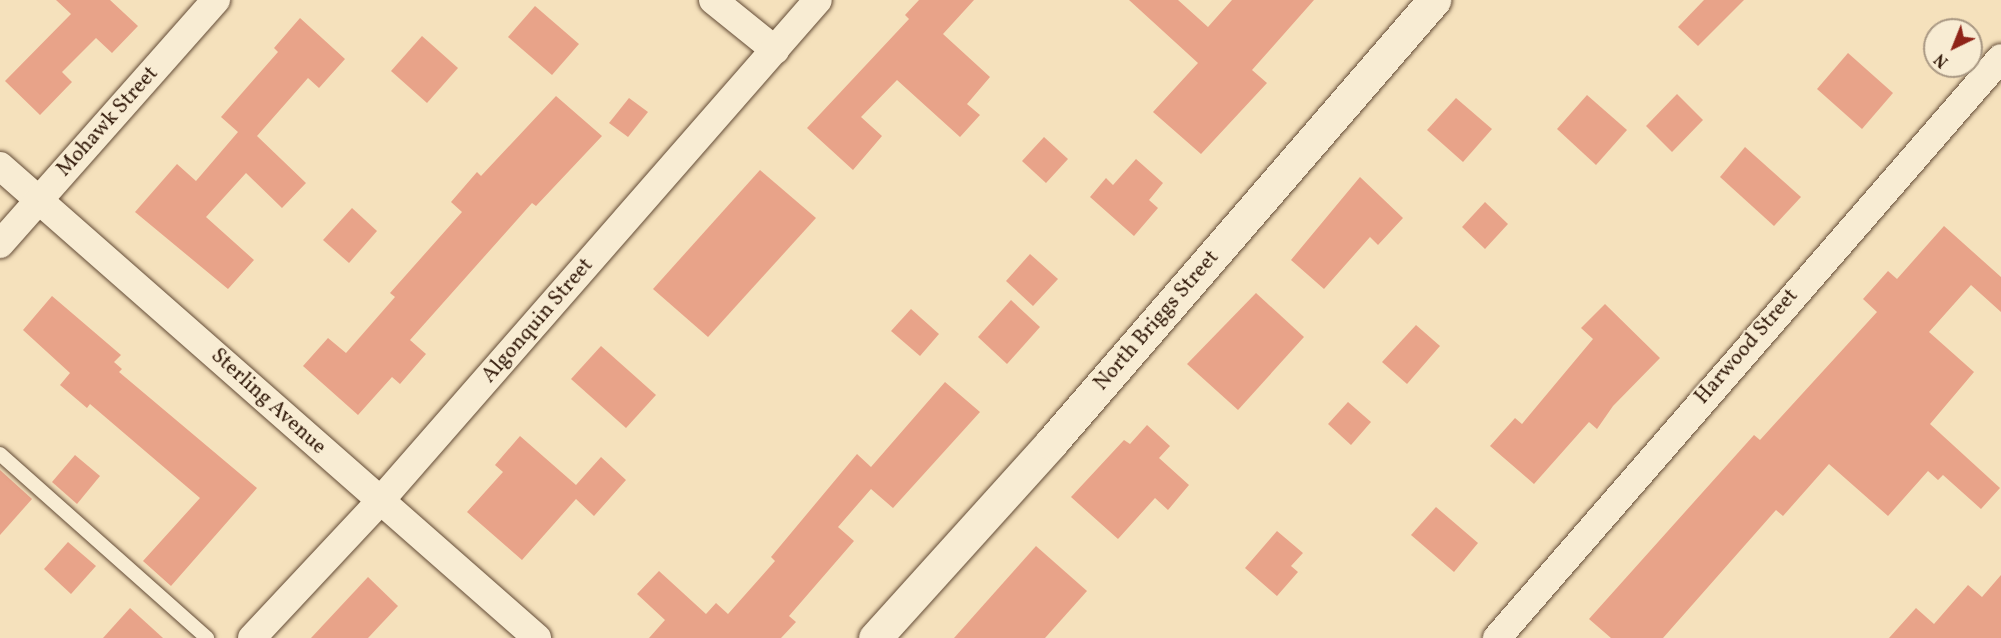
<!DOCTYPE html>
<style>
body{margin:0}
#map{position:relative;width:2001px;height:638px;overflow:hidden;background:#f5e1bc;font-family:Vollkorn,serif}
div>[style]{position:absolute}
.building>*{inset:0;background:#e8a389}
.roads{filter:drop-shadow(0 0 2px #644c37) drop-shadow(0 0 2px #644c37)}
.lane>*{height:14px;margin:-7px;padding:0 7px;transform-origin:7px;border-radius:7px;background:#f8ecd3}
.street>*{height:28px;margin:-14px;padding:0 14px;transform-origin:14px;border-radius:14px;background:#f8ecd3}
.secondary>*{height:33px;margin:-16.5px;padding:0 16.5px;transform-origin:16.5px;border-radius:16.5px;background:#f8ecd3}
span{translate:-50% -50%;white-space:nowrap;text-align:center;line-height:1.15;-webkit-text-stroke:4.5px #f8ecd3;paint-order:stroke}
.street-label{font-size:21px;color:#331b0b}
.north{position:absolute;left:1923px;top:18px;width:60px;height:60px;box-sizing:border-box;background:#f8ecd3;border:2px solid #a99883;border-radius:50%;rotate:223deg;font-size:16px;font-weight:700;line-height:24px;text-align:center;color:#331b0b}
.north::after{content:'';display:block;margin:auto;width:21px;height:27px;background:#8f2418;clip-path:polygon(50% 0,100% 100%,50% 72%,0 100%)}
</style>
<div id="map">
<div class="building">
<div style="clip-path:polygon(56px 0,110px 0,138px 26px,112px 53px,96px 38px,62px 72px,72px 82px,40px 115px,5px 81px,71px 14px)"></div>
<div style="clip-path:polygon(919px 0,974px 0,943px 34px,990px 77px,967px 104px,980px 115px,960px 137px,897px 80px,861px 117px,882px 136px,853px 170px,807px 128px,909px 19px,905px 15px)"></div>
<div style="clip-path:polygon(1129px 0,1178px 0,1208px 27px,1232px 0,1314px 0,1252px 70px,1267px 83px,1201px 154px,1153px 112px,1198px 63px)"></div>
<div style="clip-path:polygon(1704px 0,1744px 0,1698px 46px,1678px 27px)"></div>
<div style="clip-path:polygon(535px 6px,579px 44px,552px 75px,508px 37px)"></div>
<div style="clip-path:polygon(300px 18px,345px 59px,319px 88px,308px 78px,257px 136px,306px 183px,282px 208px,246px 173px,206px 217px,254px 260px,228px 289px,135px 212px,177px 164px,196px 181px,238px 132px,221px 117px,278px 52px,274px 48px)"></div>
<div style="clip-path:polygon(422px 36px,458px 68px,427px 103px,391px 71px)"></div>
<div style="clip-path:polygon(1848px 53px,1893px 93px,1862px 129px,1817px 89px)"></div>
<div style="clip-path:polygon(1677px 94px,1703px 120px,1672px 152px,1646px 126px)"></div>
<div style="clip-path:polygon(1587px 95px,1627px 130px,1596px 165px,1557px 129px)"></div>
<div style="clip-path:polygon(556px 96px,602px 136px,536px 206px,532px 203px,410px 340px,426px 354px,400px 384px,392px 377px,358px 415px,303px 366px,328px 338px,346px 353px,395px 297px,390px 293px,462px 212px,451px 202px,477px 172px,481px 176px)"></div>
<div style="clip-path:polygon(629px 98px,648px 112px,628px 137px,609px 123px)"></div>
<div style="clip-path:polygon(1456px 98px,1492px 129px,1463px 162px,1427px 130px)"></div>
<div style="clip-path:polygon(1044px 137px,1068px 159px,1046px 183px,1022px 161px)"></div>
<div style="clip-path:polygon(1745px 147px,1801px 197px,1774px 226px,1720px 177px)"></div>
<div style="clip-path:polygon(1136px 159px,1163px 183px,1149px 200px,1158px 208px,1134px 236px,1090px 197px,1106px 178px,1113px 185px)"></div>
<div style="clip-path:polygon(760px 170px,816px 218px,708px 337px,653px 289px)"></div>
<div style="clip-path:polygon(1360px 177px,1403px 218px,1378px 245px,1370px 237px,1324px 289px,1291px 260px)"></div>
<div style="clip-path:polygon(1485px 202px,1508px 224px,1485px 249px,1462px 227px)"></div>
<div style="clip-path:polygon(352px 208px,377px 231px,349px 263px,323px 240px)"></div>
<div style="clip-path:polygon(1944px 226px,2001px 277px,2001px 312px,1971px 285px,1929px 332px,1974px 372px,1930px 424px,2000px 488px,1981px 509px,1943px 475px,1938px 480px,1928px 471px,1888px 516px,1829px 464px,1783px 516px,1776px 510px,1663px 638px,1611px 638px,1589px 619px,1754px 435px,1760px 440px,1877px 312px,1863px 299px,1888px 271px,1897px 279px)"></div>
<div style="clip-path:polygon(1030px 254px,1058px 279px,1033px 306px,1006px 281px)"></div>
<div style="clip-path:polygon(1256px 293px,1304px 337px,1238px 410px,1187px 364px)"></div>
<div style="clip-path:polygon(52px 296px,121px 355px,114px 362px,122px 369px,119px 372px,257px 488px,171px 586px,143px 561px,200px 498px,90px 404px,87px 408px,60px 385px,70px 373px,23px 330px)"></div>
<div style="clip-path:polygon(1011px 300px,1040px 327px,1007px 364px,978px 337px)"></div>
<div style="clip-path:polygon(1605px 304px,1660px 358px,1613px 406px,1597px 429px,1589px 422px,1534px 484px,1490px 446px,1515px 418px,1522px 424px,1593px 339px,1581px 328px)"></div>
<div style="clip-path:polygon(911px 309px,939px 334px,920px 356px,891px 331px)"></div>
<div style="clip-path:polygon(1416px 325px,1440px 346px,1407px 384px,1382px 362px)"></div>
<div style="clip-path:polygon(601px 346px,656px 395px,626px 428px,571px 379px)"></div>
<div style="clip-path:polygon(945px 382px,980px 412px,893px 508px,871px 489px,838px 527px,854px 541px,789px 616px,796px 622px,781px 638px,649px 638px,665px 620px,637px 594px,659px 571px,706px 614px,716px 603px,728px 614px,775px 561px,771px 557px,857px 454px,871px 467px)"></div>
<div style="clip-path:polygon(1348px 402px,1371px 422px,1351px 445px,1328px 424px)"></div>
<div style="clip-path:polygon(1147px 425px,1170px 446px,1159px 458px,1189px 485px,1168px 510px,1155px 498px,1118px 539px,1071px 497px,1124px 440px,1130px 444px)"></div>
<div style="clip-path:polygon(520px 436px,576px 485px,601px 457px,626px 480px,594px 516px,576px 499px,522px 560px,467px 512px,503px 472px,495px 465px)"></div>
<div style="clip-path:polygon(75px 455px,100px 476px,77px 504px,52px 482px)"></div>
<div style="clip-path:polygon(0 470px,32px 499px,0 535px)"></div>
<div style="clip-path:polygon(1436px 507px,1478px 543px,1454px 572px,1411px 535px)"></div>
<div style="clip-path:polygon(1277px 531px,1303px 553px,1291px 566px,1298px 572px,1277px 596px,1245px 568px)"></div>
<div style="clip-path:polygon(68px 542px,96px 566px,71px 594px,44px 569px)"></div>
<div style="clip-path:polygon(1036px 546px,1087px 591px,1045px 638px,954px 638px)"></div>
<div style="clip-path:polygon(2001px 575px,2001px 638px,1889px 638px,1916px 608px,1934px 624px,1968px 585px,1982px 597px)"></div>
<div style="clip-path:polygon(368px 577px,398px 606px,368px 638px,311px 638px)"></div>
<div style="clip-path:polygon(130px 608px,163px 638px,103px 638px)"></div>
</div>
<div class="roads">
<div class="lane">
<div style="left:0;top:454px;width:277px;rotate:41.6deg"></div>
</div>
<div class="street">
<div style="left:713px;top:0;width:80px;rotate:38.9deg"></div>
<div style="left:0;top:166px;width:715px;rotate:41.31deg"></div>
<div style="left:0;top:244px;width:326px;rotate:-48.5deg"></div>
<div style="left:252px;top:638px;width:187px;rotate:-46.9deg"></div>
<div style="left:380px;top:501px;width:665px;rotate:-48.84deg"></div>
<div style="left:1497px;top:638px;width:768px;rotate:-49.01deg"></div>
</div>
<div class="secondary">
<div style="left:875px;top:638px;width:263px;rotate:-47.9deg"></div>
<div style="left:1051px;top:443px;width:586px;rotate:-49.15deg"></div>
</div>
</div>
<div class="street-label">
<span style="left:108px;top:122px;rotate:-48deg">Mohawk Street</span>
<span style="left:538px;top:321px;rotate:-49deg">Algonquin Street</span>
<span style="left:1157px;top:321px;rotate:-49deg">North Briggs Street</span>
<span style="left:1747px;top:347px;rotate:-49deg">Harwood Street</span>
<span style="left:268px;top:402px;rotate:42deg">Sterling Avenue</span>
</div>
<div class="north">N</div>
</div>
